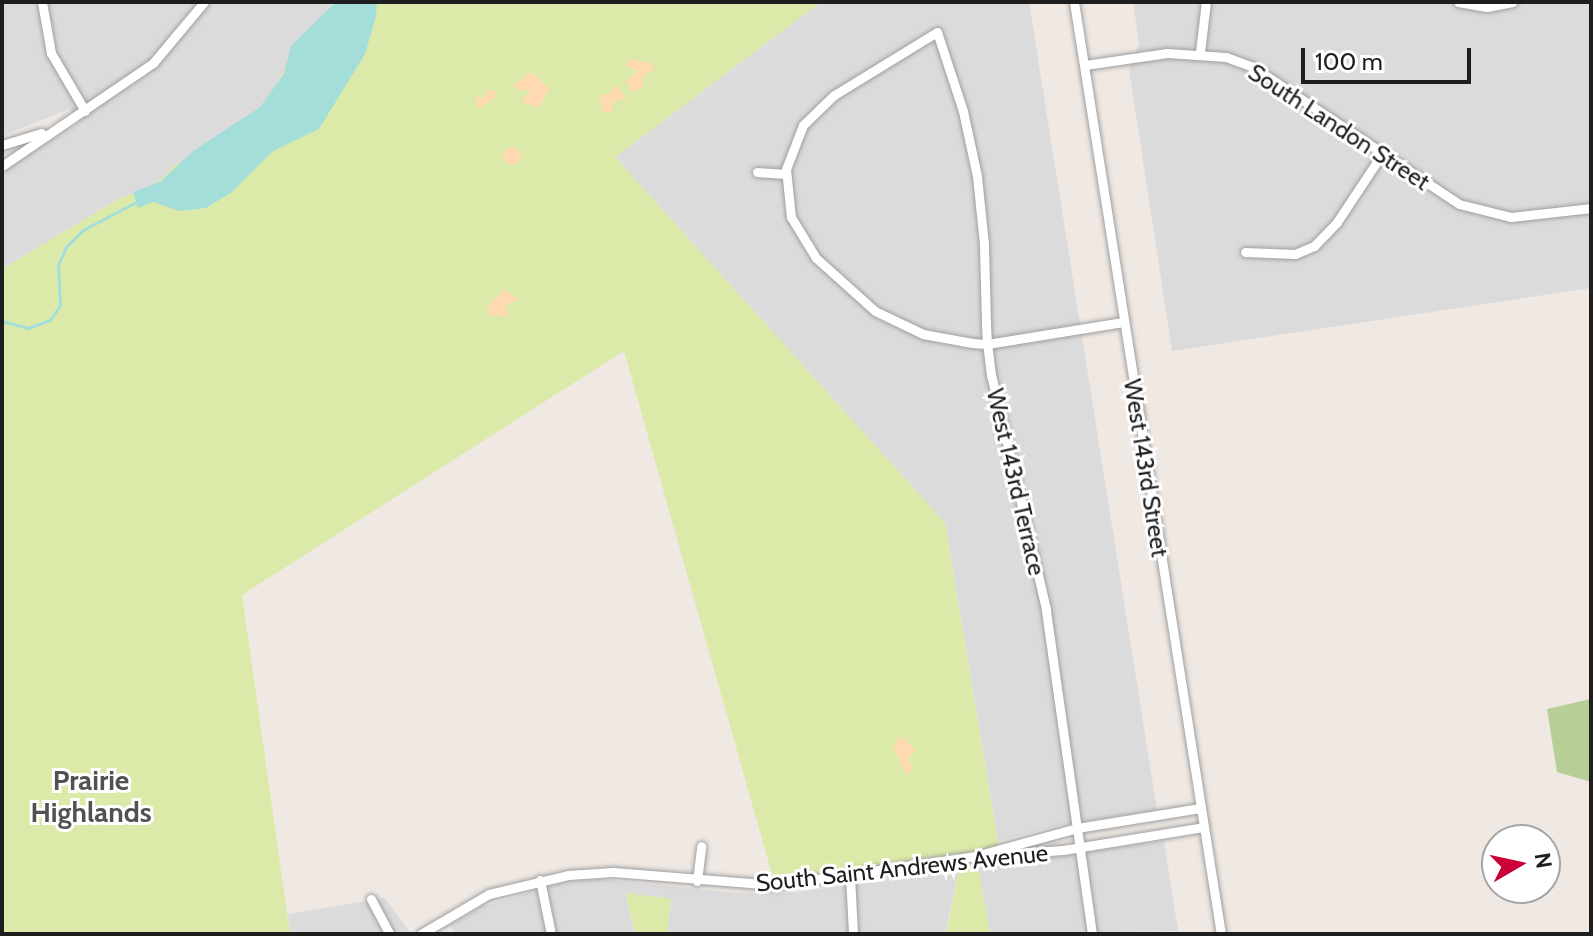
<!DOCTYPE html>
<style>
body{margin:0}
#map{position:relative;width:1593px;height:936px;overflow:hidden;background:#efe8e3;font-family:Cabin,sans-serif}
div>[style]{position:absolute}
.residential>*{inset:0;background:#dcdbdb}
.grass>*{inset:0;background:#dbeaa8}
.forest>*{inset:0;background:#b7cf97}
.sand>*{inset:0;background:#ffdab1}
.round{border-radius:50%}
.water>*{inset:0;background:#a3dedb}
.stream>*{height:3px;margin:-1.5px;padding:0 1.5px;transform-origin:1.5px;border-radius:1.5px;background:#a3dedb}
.roads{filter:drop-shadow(0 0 2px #9f9f9f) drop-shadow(0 0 2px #9f9f9f)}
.street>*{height:9px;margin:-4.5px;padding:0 4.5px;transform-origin:4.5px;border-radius:4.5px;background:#fff}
span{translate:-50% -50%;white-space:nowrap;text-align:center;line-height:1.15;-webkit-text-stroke:6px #fff;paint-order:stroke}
.street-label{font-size:24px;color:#1e1e1e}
.quarter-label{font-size:28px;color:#515151;font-weight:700}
.frame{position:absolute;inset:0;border:4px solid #1e1e1e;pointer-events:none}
.north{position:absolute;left:1481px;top:824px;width:80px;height:80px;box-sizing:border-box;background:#fff;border:2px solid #a5a5a5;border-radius:50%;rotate:81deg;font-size:22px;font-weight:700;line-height:32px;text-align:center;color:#1e1e1e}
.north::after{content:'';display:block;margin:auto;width:28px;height:36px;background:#cb0037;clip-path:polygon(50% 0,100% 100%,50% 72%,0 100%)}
.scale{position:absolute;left:1301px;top:48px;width:170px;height:36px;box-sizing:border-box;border:4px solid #1e1e1e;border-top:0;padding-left:10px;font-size:24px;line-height:28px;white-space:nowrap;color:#1e1e1e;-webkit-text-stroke:6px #fff;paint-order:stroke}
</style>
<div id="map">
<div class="residential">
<div style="clip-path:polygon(2px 2px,341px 2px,263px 114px,151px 188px,120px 198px,2px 269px,2px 172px,80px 122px,69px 109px,2px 136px)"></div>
<div style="clip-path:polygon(821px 2px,1029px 2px,1157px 810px,1060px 825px,998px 841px,945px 523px,615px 157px)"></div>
<div style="clip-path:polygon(1133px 2px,1591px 2px,1591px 288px,1172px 351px,1129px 69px,1139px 44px)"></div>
<div style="clip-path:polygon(1164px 841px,1178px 931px,990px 934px,977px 867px)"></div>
<div style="clip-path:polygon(959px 869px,945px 934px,667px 934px,671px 899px,626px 894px,635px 934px,455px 934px,450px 925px,483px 906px,562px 883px,598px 879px,736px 893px,794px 893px)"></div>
<div style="clip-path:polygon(385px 898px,411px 934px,290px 934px,288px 914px)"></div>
</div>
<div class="grass">
<div style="clip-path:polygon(341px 2px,821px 2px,615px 157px,945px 523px,999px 848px,775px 885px,624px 351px,242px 595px,290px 934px,2px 934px,2px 269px,120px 198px,151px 188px,174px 166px,263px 114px,297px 44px)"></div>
<div style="clip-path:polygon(978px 865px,990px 934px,946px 934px,959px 869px)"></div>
<div style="clip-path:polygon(626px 893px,671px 899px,667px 934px,635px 934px)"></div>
</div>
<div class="forest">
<div style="clip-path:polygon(1591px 699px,1591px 782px,1557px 772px,1547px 709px)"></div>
</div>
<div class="sand">
<div style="clip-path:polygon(630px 59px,650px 63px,655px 70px,643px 75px,642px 88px,632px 92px,626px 81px,638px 71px,626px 66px)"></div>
<div style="clip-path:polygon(532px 72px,549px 89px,539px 108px,521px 102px,531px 89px,519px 91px,513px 85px)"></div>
<div style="clip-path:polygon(616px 85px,627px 99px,614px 101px,611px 112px,604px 113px,599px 95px,610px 94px)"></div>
<div style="clip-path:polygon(488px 89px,496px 92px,495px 98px,478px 109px,475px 97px,484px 97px)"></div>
<div class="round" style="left:503px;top:147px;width:18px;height:18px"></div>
<div style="clip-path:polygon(505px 289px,519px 300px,505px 305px,509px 316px,490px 316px,487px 307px)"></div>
<div style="clip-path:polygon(900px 736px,916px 750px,908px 759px,912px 769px,907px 775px,893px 747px)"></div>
</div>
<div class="water">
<div style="clip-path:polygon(336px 2px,377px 2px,376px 16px,365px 54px,319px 129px,273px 151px,232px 192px,206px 208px,180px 211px,153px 202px,138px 208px,133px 192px,160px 182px,193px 151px,260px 107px,284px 74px,291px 46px)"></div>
</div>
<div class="stream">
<div style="left:2px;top:321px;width:27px;rotate:15deg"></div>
<div style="left:28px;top:328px;width:23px;rotate:-20deg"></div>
<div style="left:50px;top:320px;width:18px;rotate:-56deg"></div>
<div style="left:60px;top:305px;width:40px;rotate:-92.9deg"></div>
<div style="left:58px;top:265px;width:20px;rotate:-66deg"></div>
<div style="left:66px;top:247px;width:24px;rotate:-45deg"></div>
<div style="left:83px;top:230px;width:60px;rotate:-27.8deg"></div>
</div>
<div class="roads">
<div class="street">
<div style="left:42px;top:2px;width:52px;rotate:80deg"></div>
<div style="left:51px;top:53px;width:67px;rotate:59.6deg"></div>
<div style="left:1074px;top:2px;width:944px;rotate:81.04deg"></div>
<div style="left:1458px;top:2px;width:29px;rotate:10deg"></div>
<div style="left:1487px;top:7px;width:26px;rotate:-11deg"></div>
<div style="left:1200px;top:52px;width:50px;rotate:-83.2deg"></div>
<div style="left:1085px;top:65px;width:83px;rotate:-8.3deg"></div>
<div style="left:1167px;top:53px;width:59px;rotate:3.9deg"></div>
<div style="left:1226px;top:57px;width:29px;rotate:20deg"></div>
<div style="left:1253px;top:67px;width:247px;rotate:33.6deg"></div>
<div style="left:1459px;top:204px;width:54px;rotate:14deg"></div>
<div style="left:1511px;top:217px;width:81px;rotate:-6.4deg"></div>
<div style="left:2px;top:145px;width:41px;rotate:-17.1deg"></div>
<div style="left:2px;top:166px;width:183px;rotate:-34.3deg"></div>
<div style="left:153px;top:63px;width:80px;rotate:-50.1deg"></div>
<div style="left:757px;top:172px;width:29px;rotate:4deg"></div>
<div style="left:1245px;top:252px;width:50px;rotate:2.3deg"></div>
<div style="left:1295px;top:254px;width:21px;rotate:-23deg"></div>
<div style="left:1314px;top:246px;width:33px;rotate:-46deg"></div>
<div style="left:1337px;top:222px;width:82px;rotate:-56.5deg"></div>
<div style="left:986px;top:853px;width:94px;rotate:-15.4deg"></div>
<div style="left:1077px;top:828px;width:125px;rotate:-9.2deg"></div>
<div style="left:850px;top:876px;width:58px;rotate:87deg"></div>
<div style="left:540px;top:880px;width:55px;rotate:78.5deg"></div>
<div style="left:697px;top:881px;width:35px;rotate:-83deg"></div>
<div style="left:371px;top:899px;width:40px;rotate:62deg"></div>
<div style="left:421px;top:934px;width:79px;rotate:-30.5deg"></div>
<div style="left:489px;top:894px;width:81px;rotate:-13.5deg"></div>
<div style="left:568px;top:875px;width:45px;rotate:-3.8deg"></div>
<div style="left:613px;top:872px;width:163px;rotate:4.6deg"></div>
<div style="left:775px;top:885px;width:203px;rotate:-8.2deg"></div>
<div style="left:976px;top:856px;width:87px;rotate:-3.9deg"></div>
<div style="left:1063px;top:850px;width:142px;rotate:-9.3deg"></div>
<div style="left:1092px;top:934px;width:328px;rotate:-98.1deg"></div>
<div style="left:1046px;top:609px;width:240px;rotate:-103.2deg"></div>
<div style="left:991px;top:375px;width:31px;rotate:-97deg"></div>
<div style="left:987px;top:344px;width:21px;rotate:-93deg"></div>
<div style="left:986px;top:323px;width:79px;rotate:-91.5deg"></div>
<div style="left:984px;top:244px;width:68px;rotate:-95.9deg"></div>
<div style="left:977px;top:176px;width:66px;rotate:-102.2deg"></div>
<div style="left:963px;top:111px;width:83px;rotate:-108.2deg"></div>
<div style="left:937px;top:32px;width:121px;rotate:148.5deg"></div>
<div style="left:834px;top:95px;width:43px;rotate:135.9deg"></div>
<div style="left:803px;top:125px;width:47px;rotate:111.1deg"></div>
<div style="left:786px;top:169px;width:48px;rotate:84.1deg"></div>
<div style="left:791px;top:217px;width:48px;rotate:58.6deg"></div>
<div style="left:816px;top:258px;width:79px;rotate:41.9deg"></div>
<div style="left:875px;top:311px;width:53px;rotate:25.6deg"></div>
<div style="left:923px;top:334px;width:50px;rotate:10.4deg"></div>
<div style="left:972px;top:343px;width:15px;rotate:4deg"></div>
<div style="left:987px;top:344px;width:138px;rotate:-9.2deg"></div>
</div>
</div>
<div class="street-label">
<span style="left:1339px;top:127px;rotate:33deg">South Landon Street</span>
<span style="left:1146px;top:468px;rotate:81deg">West 143rd Street</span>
<span style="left:1016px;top:482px;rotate:77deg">West 143rd Terrace</span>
<span style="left:902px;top:868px;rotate:-6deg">South Saint Andrews Avenue</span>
</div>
<div class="quarter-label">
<span style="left:91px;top:796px">Prairie<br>Highlands</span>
</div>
<div class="frame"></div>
<div class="north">N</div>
<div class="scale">100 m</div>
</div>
